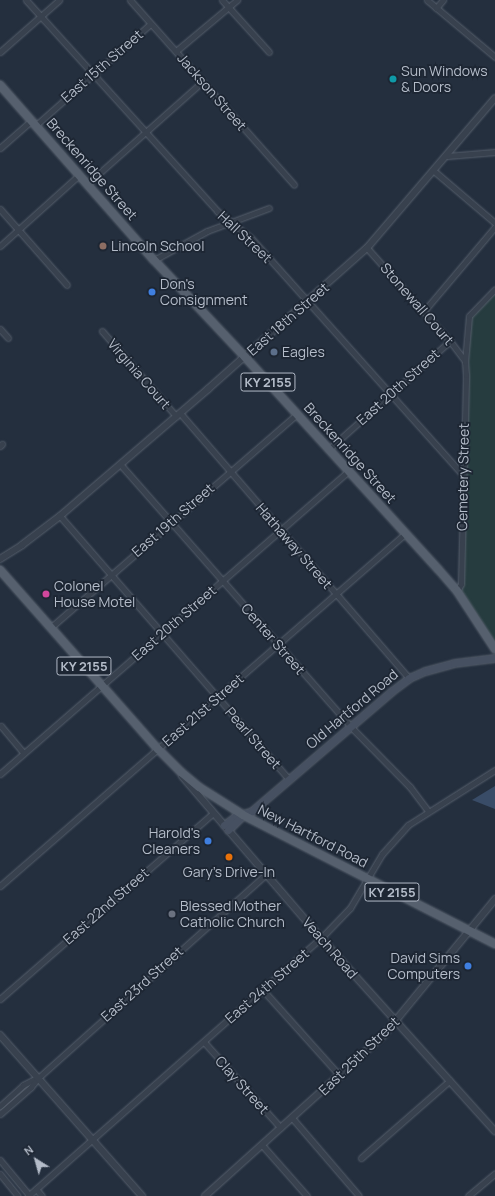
<!DOCTYPE html>
<style>
body{margin:0}
#map{position:relative;width:495px;height:1196px;overflow:hidden;background:#242f3e;font-family:Manrope,sans-serif}
div>[style]{position:absolute}
.green>*{inset:0;background:#263c3f}
.water>*{inset:0;background:#394c67}
.roads{filter:drop-shadow(0 0 1px #565f6c) drop-shadow(0 0 1px #565f6c)}
.minor>*{height:5px;margin:-2.5px;padding:0 2.5px;transform-origin:2.5px;border-radius:2.5px;background:#38414e}
.tertiary>*{height:6px;margin:-3px;padding:0 3px;transform-origin:3px;border-radius:3px;background:#38414e}
.secondary>*{height:7px;margin:-3.5px;padding:0 3.5px;transform-origin:3.5px;border-radius:3.5px;background:#465061}
.primary>*{height:8px;margin:-4px;padding:0 4px;transform-origin:4px;border-radius:4px;background:#56606e}
.dots>*{width:11px;height:11px;translate:-50% -50%;box-sizing:border-box;border:2px solid #1d2633;border-radius:50%}
span{translate:-50% -50%;white-space:nowrap;text-align:center;line-height:1.15;-webkit-text-stroke:3.5px #1d2633;paint-order:stroke}
.shield-label span{padding:1px 3px;background:#1d2633;border:1px solid;border-radius:3px;-webkit-text-stroke-width:0}
.shield-label{font-size:13px;color:#b4bcc9;font-weight:700}
.street-label{font-size:14px;color:#b4bcc9}
.poi-label{font-size:14px;color:#b4bcc9}
.left{translate:0 -50%;text-align:left}
.right{translate:-100% -50%;text-align:right}
.north{position:absolute;left:16px;top:1140px;width:40px;height:40px;-webkit-text-stroke:3px #1d2633;paint-order:stroke;rotate:323deg;font-size:11px;font-weight:700;line-height:16px;text-align:center;color:#b4bcc9}
.north::after{content:'';display:block;margin:auto;width:14px;height:18px;background:#b4bcc9;clip-path:polygon(50% 0,100% 100%,50% 72%,0 100%)}
</style>
<div id="map">
<div class="green">
<div style="clip-path:polygon(495px 289px,495px 649px,457px 591px,461px 584px,469px 316px)"></div>
</div>
<div class="water">
<div style="clip-path:polygon(495px 786px,495px 809px,472px 800px)"></div>
</div>
<div class="roads">
<div class="minor">
<div style="left:26px;top:0;width:285px;rotate:47.8deg"></div>
<div style="left:217px;top:211px;width:43px;rotate:38.5deg"></div>
<div style="left:251px;top:238px;width:318px;rotate:48.2deg"></div>
<div style="left:130px;top:0;width:247px;rotate:48.4deg"></div>
<div style="left:222px;top:0;width:70px;rotate:47.9deg"></div>
<div style="left:427px;top:0;width:89px;rotate:40deg"></div>
<div style="left:436px;top:8px;width:11px;rotate:-49deg"></div>
<div style="left:176px;top:51px;width:80px;rotate:-39.9deg"></div>
<div style="left:0;top:52px;width:79px;rotate:-41.4deg"></div>
<div style="left:36px;top:125px;width:152px;rotate:-41.5deg"></div>
<div style="left:0;top:148px;width:43px;rotate:-41.2deg"></div>
<div style="left:447px;top:156px;width:48px;rotate:-4.8deg"></div>
<div style="left:434px;top:171px;width:80px;rotate:40.4deg"></div>
<div style="left:87px;top:184px;width:154px;rotate:-41.6deg"></div>
<div style="left:0;top:209px;width:101px;rotate:48.6deg"></div>
<div style="left:0;top:246px;width:106px;rotate:-41.9deg"></div>
<div style="left:367px;top:248px;width:125px;rotate:48.3deg"></div>
<div style="left:450px;top:341px;width:25px;rotate:53deg"></div>
<div style="left:154px;top:260px;width:60px;rotate:-28.7deg"></div>
<div style="left:207px;top:231px;width:66px;rotate:-20.4deg"></div>
<div style="left:424px;top:311px;width:110px;rotate:-49.8deg"></div>
<div style="left:0;top:329px;width:12px;rotate:48deg"></div>
<div style="left:102px;top:331px;width:113px;rotate:49deg"></div>
<div style="left:180px;top:413px;width:350px;rotate:49.2deg"></div>
<div style="left:0;top:446px;width:3px;rotate:-45deg"></div>
<div style="left:329px;top:449px;width:162px;rotate:-41.8deg"></div>
<div style="left:120px;top:464px;width:349px;rotate:48.7deg"></div>
<div style="left:350px;top:726px;width:86px;rotate:45.5deg"></div>
<div style="left:410px;top:787px;width:30px;rotate:53deg"></div>
<div style="left:60px;top:516px;width:349px;rotate:49deg"></div>
<div style="left:457px;top:591px;width:8px;rotate:-60deg"></div>
<div style="left:461px;top:584px;width:209px;rotate:-88.6deg"></div>
<div style="left:466px;top:375px;width:13px;rotate:-94deg"></div>
<div style="left:465px;top:362px;width:46px;rotate:-85deg"></div>
<div style="left:469px;top:316px;width:37px;rotate:-46deg"></div>
<div style="left:50px;top:628px;width:327px;rotate:-40.9deg"></div>
<div style="left:1px;top:726px;width:35px;rotate:50deg"></div>
<div style="left:0;top:774px;width:462px;rotate:-41deg"></div>
<div style="left:0;top:886px;width:538px;rotate:-41.01deg"></div>
<div style="left:262px;top:989px;width:117px;rotate:48.1deg"></div>
<div style="left:0;top:999px;width:283px;rotate:-41.1deg"></div>
<div style="left:204px;top:1042px;width:115px;rotate:48.2deg"></div>
<div style="left:0;top:1106px;width:31px;rotate:-42deg"></div>
<div style="left:23px;top:1085px;width:16px;rotate:-27deg"></div>
<div style="left:0;top:1114px;width:41px;rotate:-41.1deg"></div>
<div style="left:31px;top:1087px;width:11px;rotate:-52deg"></div>
<div style="left:38px;top:1078px;width:306px;rotate:-41.8deg"></div>
<div style="left:293px;top:1119px;width:101px;rotate:49.4deg"></div>
<div style="left:262px;top:1145px;width:68px;rotate:48.6deg"></div>
<div style="left:361px;top:1158px;width:118px;rotate:-41.2deg"></div>
<div style="left:0;top:1160px;width:45px;rotate:50.4deg"></div>
<div style="left:0;top:1174px;width:28px;rotate:51deg"></div>
<div style="left:36px;top:1189px;width:9px;rotate:49deg"></div>
<div style="left:28px;top:1196px;width:390px;rotate:-41.4deg"></div>
<div style="left:321px;top:938px;width:42px;rotate:-46deg"></div>
<div style="left:350px;top:908px;width:63px;rotate:-59.3deg"></div>
<div style="left:382px;top:854px;width:39px;rotate:-48deg"></div>
<div style="left:408px;top:825px;width:103px;rotate:-32.3deg"></div>
<div style="left:468px;top:1196px;width:35px;rotate:-40deg"></div>
</div>
<div class="tertiary">
<div style="left:0;top:559px;width:26px;rotate:-32deg"></div>
<div style="left:22px;top:545px;width:48px;rotate:-37.3deg"></div>
<div style="left:60px;top:516px;width:195px;rotate:-40.6deg"></div>
<div style="left:208px;top:389px;width:213px;rotate:-41.6deg"></div>
<div style="left:367px;top:248px;width:197px;rotate:-49.5deg"></div>
<div style="left:182px;top:776px;width:213px;rotate:49.4deg"></div>
<div style="left:321px;top:938px;width:260px;rotate:48deg"></div>
<div style="left:0;top:1035px;width:215px;rotate:48.6deg"></div>
<div style="left:205px;top:1196px;width:239px;rotate:-42deg"></div>
<div style="left:383px;top:1036px;width:177px;rotate:-50.7deg"></div>
</div>
<div class="secondary">
<div style="left:224px;top:825px;width:15px;rotate:-37deg"></div>
<div style="left:236px;top:816px;width:17px;rotate:-17deg"></div>
<div style="left:252px;top:811px;width:184px;rotate:-40.6deg"></div>
<div style="left:392px;top:691px;width:21px;rotate:-37deg"></div>
<div style="left:409px;top:678px;width:17px;rotate:-24deg"></div>
<div style="left:425px;top:671px;width:30px;rotate:-15deg"></div>
<div style="left:454px;top:663px;width:41px;rotate:-7deg"></div>
<div style="left:228px;top:830px;width:21px;rotate:-45deg"></div>
</div>
<div class="primary">
<div style="left:0;top:85px;width:233px;rotate:48.7deg"></div>
<div style="left:154px;top:260px;width:133px;rotate:46.8deg"></div>
<div style="left:245px;top:357px;width:287px;rotate:47.7deg"></div>
<div style="left:438px;top:569px;width:29px;rotate:49deg"></div>
<div style="left:457px;top:591px;width:69px;rotate:56.8deg"></div>
<div style="left:0;top:570px;width:239px;rotate:48.6deg"></div>
<div style="left:158px;top:749px;width:33px;rotate:45deg"></div>
<div style="left:181px;top:772px;width:23px;rotate:40deg"></div>
<div style="left:199px;top:787px;width:52px;rotate:32.5deg"></div>
<div style="left:243px;top:815px;width:283px;rotate:27.1deg"></div>
</div>
</div>
<div class="dots">
<div style="left:393px;top:79px;background:#0f9aa8"></div>
<div style="left:103px;top:246px;background:#8d6e63"></div>
<div style="left:152px;top:292px;background:#3f7fe0"></div>
<div style="left:274px;top:352px;background:#5c6f8a"></div>
<div style="left:46px;top:594px;background:#d1479c"></div>
<div style="left:208px;top:841px;background:#3f7fe0"></div>
<div style="left:229px;top:857px;background:#e8710a"></div>
<div style="left:172px;top:914px;background:#6b7280"></div>
<div style="left:468px;top:966px;background:#3f7fe0"></div>
</div>
<div class="shield-label">
<span style="left:268px;top:382px">KY 2155</span>
<span style="left:84px;top:666px">KY 2155</span>
<span style="left:392px;top:892px">KY 2155</span>
</div>
<div class="street-label">
<span style="left:102px;top:66px;rotate:-41deg">East 15th Street</span>
<span style="left:212px;top:92px;rotate:49deg">Jackson Street</span>
<span style="left:92px;top:169px;rotate:49deg">Breckenridge Street</span>
<span style="left:245px;top:237px;rotate:43deg">Hall Street</span>
<span style="left:417px;top:304px;rotate:49deg">Stonewall Court</span>
<span style="left:288px;top:319px;rotate:-41deg">East 18th Street</span>
<span style="left:139px;top:374px;rotate:49deg">Virginia Court</span>
<span style="left:398px;top:387px;rotate:-42deg">East 20th Street</span>
<span style="left:350px;top:453px;rotate:48deg">Breckenridge Street</span>
<span style="left:463px;top:477px;rotate:-89deg">Cemetery Street</span>
<span style="left:173px;top:520px;rotate:-41deg">East 19th Street</span>
<span style="left:294px;top:546px;rotate:49deg">Hathaway Street</span>
<span style="left:174px;top:623px;rotate:-41deg">East 20th Street</span>
<span style="left:273px;top:639px;rotate:49deg">Center Street</span>
<span style="left:352px;top:709px;rotate:-40deg">Old Hartford Road</span>
<span style="left:203px;top:710px;rotate:-41deg">East 21st Street</span>
<span style="left:253px;top:738px;rotate:49deg">Pearl Street</span>
<span style="left:313px;top:836px;rotate:27deg">New Hartford Road</span>
<span style="left:106px;top:906px;rotate:-41deg">East 22nd Street</span>
<span style="left:330px;top:948px;rotate:49deg">Veach Road</span>
<span style="left:142px;top:984px;rotate:-42deg">East 23rd Street</span>
<span style="left:267px;top:986px;rotate:-41deg">East 24th Street</span>
<span style="left:359px;top:1056px;rotate:-44deg">East 25th Street</span>
<span style="left:242px;top:1085px;rotate:48deg">Clay Street</span>
</div>
<div class="poi-label">
<span class="left" style="left:401px;top:79px">Sun Windows<br>&amp; Doors</span>
<span class="left" style="left:111px;top:246px">Lincoln School</span>
<span class="left" style="left:160px;top:292px">Don's<br>Consignment</span>
<span class="left" style="left:282px;top:352px">Eagles</span>
<span class="left" style="left:54px;top:594px">Colonel<br>House Motel</span>
<span class="right" style="left:200px;top:841px">Harold's<br>Cleaners</span>
<span style="left:229px;top:872px">Gary's Drive-In</span>
<span class="left" style="left:180px;top:914px">Blessed Mother<br>Catholic Church</span>
<span class="right" style="left:460px;top:966px">David Sims<br>Computers</span>
</div>
<div class="north">N</div>
</div>
